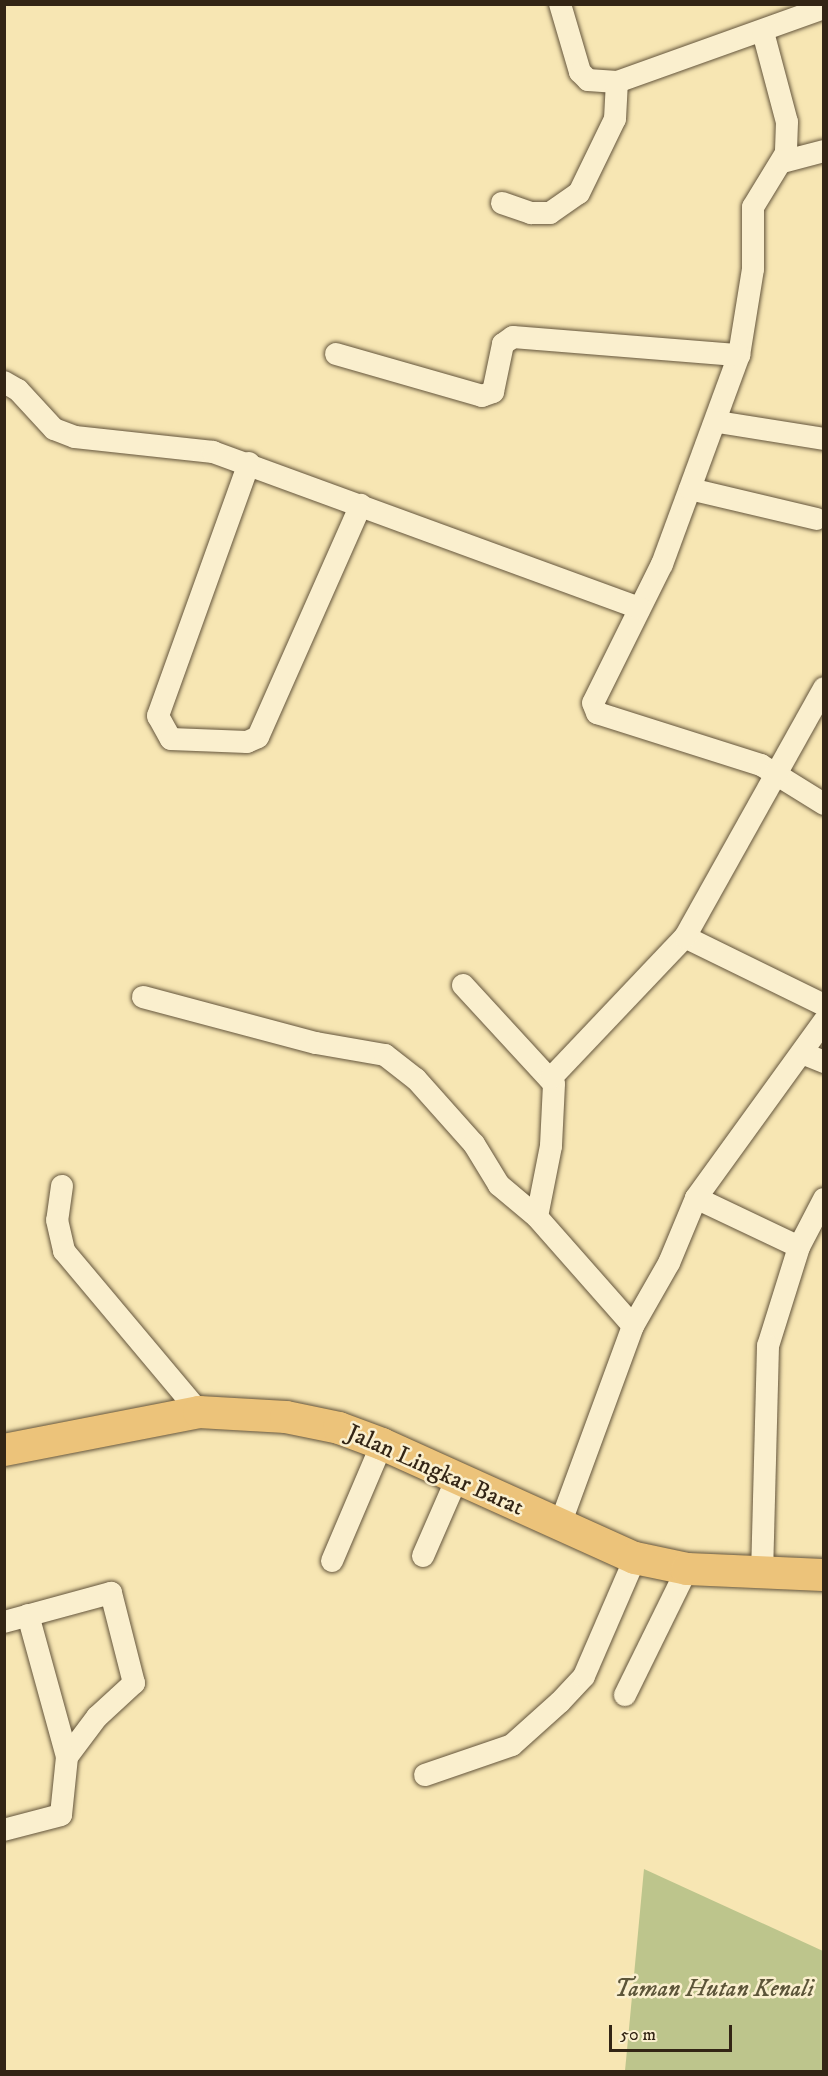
<!DOCTYPE html>
<style>
body{margin:0}
#map{position:relative;width:828px;height:2076px;overflow:hidden;background:#f7e6b3;font-family:"IM FELL DW Pica",serif}
div>[style]{position:absolute}
.green>*{inset:0;background:#bdc58c}
.roads{filter:drop-shadow(0 0 2px #64553c) drop-shadow(0 0 2px #64553c)}
.minor>*{height:22px;margin:-11px;padding:0 11px;transform-origin:11px;border-radius:11px;background:#faefce}
.highway>*{height:32px;margin:-16px;padding:0 16px;transform-origin:16px;border-radius:16px;background:#ecc37a}
span{translate:-50% -50%;white-space:nowrap;text-align:center;line-height:1.15;-webkit-text-stroke:5px #faefce;paint-order:stroke}
.street-label{font-size:24px;color:#332515}
.park-label{font-size:24px;color:#5c5539;font-style:italic}
.frame{position:absolute;inset:0;border:6px solid #332515;pointer-events:none}
.scale{position:absolute;left:609px;top:2025px;width:123px;height:27px;box-sizing:border-box;border:3px solid #332515;border-top:0;padding-left:8px;font-size:18px;line-height:21px;white-space:nowrap;color:#332515;-webkit-text-stroke:4px #faefce;paint-order:stroke}
</style>
<div id="map">
<div class="green">
<div style="clip-path:polygon(644px 1869px,823px 1951px,823px 2071px,625px 2071px)"></div>
</div>
<div class="roads">
<div class="minor">
<div style="left:560px;top:4px;width:71px;rotate:73.6deg"></div>
<div style="left:580px;top:72px;width:11px;rotate:45deg"></div>
<div style="left:588px;top:80px;width:29px;rotate:4deg"></div>
<div style="left:617px;top:82px;width:220px;rotate:-19.7deg"></div>
<div style="left:763px;top:32px;width:93px;rotate:75.1deg"></div>
<div style="left:787px;top:122px;width:31px;rotate:92deg"></div>
<div style="left:786px;top:153px;width:63px;rotate:121.4deg"></div>
<div style="left:753px;top:207px;width:62px;rotate:90deg"></div>
<div style="left:753px;top:269px;width:87px;rotate:99.2deg"></div>
<div style="left:739px;top:355px;width:223px;rotate:110.2deg"></div>
<div style="left:662px;top:564px;width:155px;rotate:116.4deg"></div>
<div style="left:593px;top:703px;width:11px;rotate:68deg"></div>
<div style="left:597px;top:713px;width:172px;rotate:17.6deg"></div>
<div style="left:761px;top:765px;width:74px;rotate:31.8deg"></div>
<div style="left:782px;top:162px;width:43px;rotate:-14.7deg"></div>
<div style="left:502px;top:203px;width:31px;rotate:19deg"></div>
<div style="left:531px;top:213px;width:19px"></div>
<div style="left:550px;top:213px;width:35px;rotate:-35deg"></div>
<div style="left:579px;top:193px;width:82px;rotate:-64.1deg"></div>
<div style="left:615px;top:119px;width:37px;rotate:-87deg"></div>
<div style="left:336px;top:354px;width:152px;rotate:16deg"></div>
<div style="left:482px;top:396px;width:12px;rotate:-20deg"></div>
<div style="left:493px;top:392px;width:49px;rotate:-78.2deg"></div>
<div style="left:503px;top:344px;width:12px;rotate:-35deg"></div>
<div style="left:513px;top:337px;width:227px;rotate:4.6deg"></div>
<div style="left:4px;top:382px;width:16px;rotate:30deg"></div>
<div style="left:18px;top:390px;width:53px;rotate:47.3deg"></div>
<div style="left:54px;top:429px;width:22px;rotate:21deg"></div>
<div style="left:75px;top:437px;width:139px;rotate:6.2deg"></div>
<div style="left:213px;top:452px;width:454px;rotate:20.1deg"></div>
<div style="left:718px;top:422px;width:107px;rotate:9.1deg"></div>
<div style="left:249px;top:463px;width:269px;rotate:109.8deg"></div>
<div style="left:158px;top:716px;width:26px;rotate:61deg"></div>
<div style="left:171px;top:739px;width:76px;rotate:2.3deg"></div>
<div style="left:247px;top:742px;width:12px;rotate:-24deg"></div>
<div style="left:258px;top:737px;width:254px;rotate:-66.1deg"></div>
<div style="left:690px;top:489px;width:130px;rotate:13.3deg"></div>
<div style="left:685px;top:937px;width:155px;rotate:26.1deg"></div>
<div style="left:463px;top:985px;width:134px;rotate:47.4deg"></div>
<div style="left:554px;top:1084px;width:62px;rotate:92.8deg"></div>
<div style="left:551px;top:1146px;width:72px;rotate:101.2deg"></div>
<div style="left:537px;top:1217px;width:145px;rotate:48.6deg"></div>
<div style="left:633px;top:1326px;width:214px;rotate:110.2deg"></div>
<div style="left:143px;top:997px;width:179px;rotate:14.9deg"></div>
<div style="left:316px;top:1043px;width:70px;rotate:9.9deg"></div>
<div style="left:385px;top:1055px;width:39px;rotate:38deg"></div>
<div style="left:416px;top:1079px;width:87px;rotate:48.3deg"></div>
<div style="left:474px;top:1144px;width:48px;rotate:58.6deg"></div>
<div style="left:499px;top:1185px;width:50px;rotate:40.1deg"></div>
<div style="left:802px;top:1053px;width:24px;rotate:22deg"></div>
<div style="left:551px;top:1078px;width:195px;rotate:-46.5deg"></div>
<div style="left:685px;top:937px;width:285px;rotate:-60.8deg"></div>
<div style="left:62px;top:1186px;width:34px;rotate:98deg"></div>
<div style="left:57px;top:1220px;width:32px;rotate:77deg"></div>
<div style="left:64px;top:1251px;width:210px;rotate:50deg"></div>
<div style="left:696px;top:1198px;width:114px;rotate:25.4deg"></div>
<div style="left:799px;top:1247px;width:104px;rotate:107.4deg"></div>
<div style="left:768px;top:1346px;width:226px;rotate:91.5deg"></div>
<div style="left:799px;top:1247px;width:54px;rotate:-62.5deg"></div>
<div style="left:633px;top:1326px;width:73px;rotate:-60.3deg"></div>
<div style="left:669px;top:1263px;width:70px;rotate:-67.4deg"></div>
<div style="left:696px;top:1198px;width:218px;rotate:-54.1deg"></div>
<div style="left:423px;top:1556px;width:85px;rotate:-66.4deg"></div>
<div style="left:332px;top:1561px;width:127px;rotate:-66.9deg"></div>
<div style="left:28px;top:1615px;width:147px;rotate:74.6deg"></div>
<div style="left:4px;top:1622px;width:111px;rotate:-15.2deg"></div>
<div style="left:111px;top:1593px;width:93px;rotate:75.7deg"></div>
<div style="left:134px;top:1683px;width:50px;rotate:137.4deg"></div>
<div style="left:97px;top:1717px;width:50px;rotate:126.9deg"></div>
<div style="left:67px;top:1757px;width:58px;rotate:95.9deg"></div>
<div style="left:61px;top:1815px;width:59px;rotate:165.3deg"></div>
<div style="left:625px;top:1695px;width:140px;rotate:-63.8deg"></div>
<div style="left:425px;top:1775px;width:92px;rotate:-19deg"></div>
<div style="left:512px;top:1745px;width:64px;rotate:-41.9deg"></div>
<div style="left:560px;top:1702px;width:35px;rotate:-47deg"></div>
<div style="left:584px;top:1676px;width:129px;rotate:-66.6deg"></div>
</div>
<div class="highway">
<div style="left:4px;top:1450px;width:199px;rotate:-11deg"></div>
<div style="left:199px;top:1412px;width:87px;rotate:3.3deg"></div>
<div style="left:286px;top:1417px;width:54px;rotate:11.7deg"></div>
<div style="left:339px;top:1428px;width:46px;rotate:20.4deg"></div>
<div style="left:382px;top:1444px;width:277px;rotate:24.3deg"></div>
<div style="left:635px;top:1558px;width:53px;rotate:11.9deg"></div>
<div style="left:687px;top:1569px;width:137px;rotate:2.5deg"></div>
</div>
</div>
<div class="street-label">
<span style="left:435px;top:1471px;rotate:24deg">Jalan Lingkar Barat</span>
</div>
<div class="park-label">
<span style="left:714px;top:1990px">Taman Hutan Kenali</span>
</div>
<div class="frame"></div>
<div class="scale">50 m</div>
</div>
